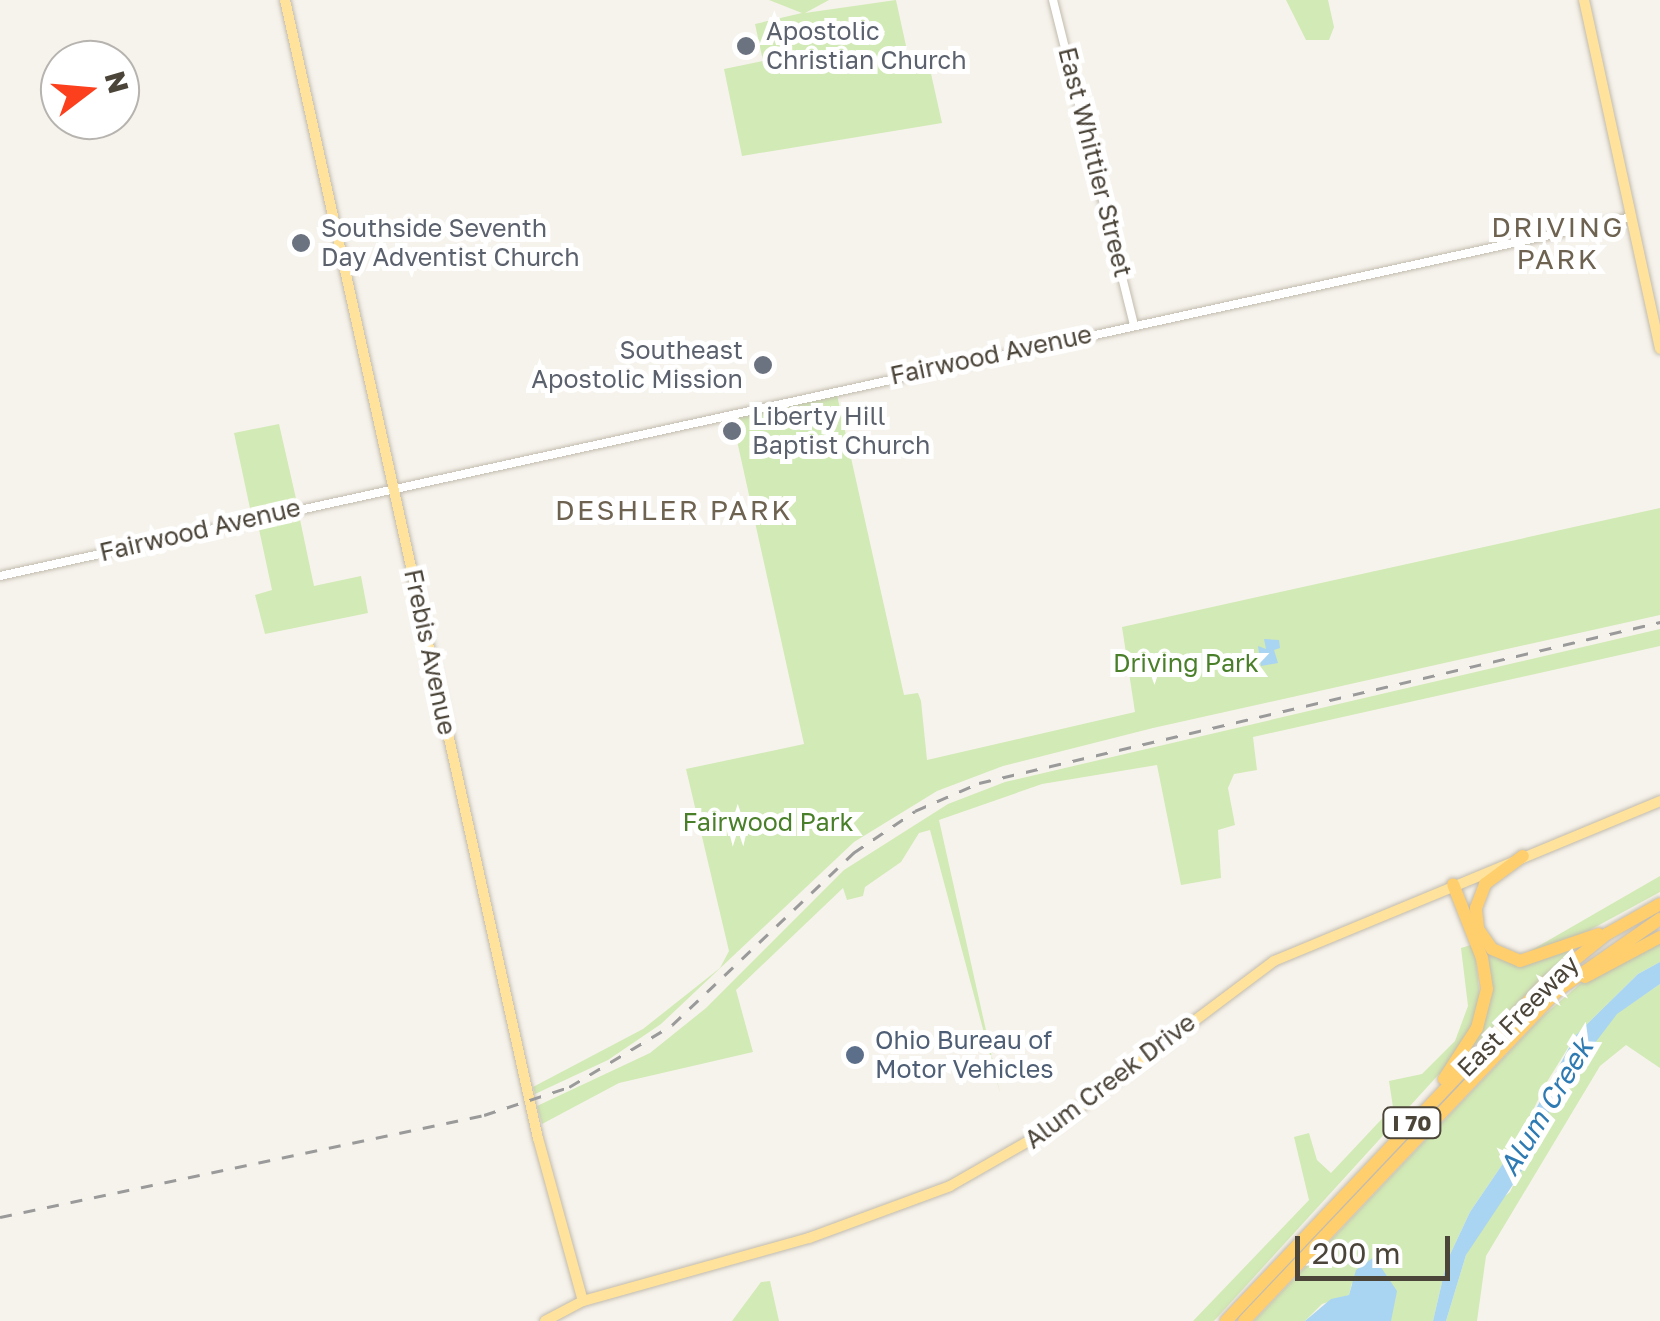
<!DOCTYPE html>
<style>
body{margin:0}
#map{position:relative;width:1660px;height:1321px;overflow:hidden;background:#f6f3ec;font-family:"Golos Text",sans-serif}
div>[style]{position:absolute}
.green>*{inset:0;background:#d2eab5}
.water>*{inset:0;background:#a9d4f2}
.roads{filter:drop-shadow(0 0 2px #c2bbae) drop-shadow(0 0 2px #c2bbae)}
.minor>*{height:8px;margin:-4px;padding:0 4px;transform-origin:4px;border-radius:4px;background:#fff}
.major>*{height:10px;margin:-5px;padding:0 5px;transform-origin:5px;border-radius:5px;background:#ffe39c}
.highway>*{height:12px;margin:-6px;padding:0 6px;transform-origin:6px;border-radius:6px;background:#ffcf6e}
.rail>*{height:2.5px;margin-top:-1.25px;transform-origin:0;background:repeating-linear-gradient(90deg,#9a9a9a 0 12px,transparent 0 24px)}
.dots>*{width:28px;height:28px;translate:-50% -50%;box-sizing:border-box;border:5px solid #fff;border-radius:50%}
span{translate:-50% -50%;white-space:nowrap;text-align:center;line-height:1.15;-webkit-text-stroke:10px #fff;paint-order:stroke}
.shield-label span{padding:2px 8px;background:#fff;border:2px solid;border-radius:8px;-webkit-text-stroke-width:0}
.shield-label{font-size:22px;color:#4b4439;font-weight:700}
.worship-label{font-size:25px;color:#5b616d}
.left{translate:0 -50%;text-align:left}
.right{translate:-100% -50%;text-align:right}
.street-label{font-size:25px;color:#4b4439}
.park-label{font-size:25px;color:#4a7f2a}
.service-label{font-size:25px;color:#4e5e75}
.neighbourhood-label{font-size:28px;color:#6e6250;letter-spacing:2.5px}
.water-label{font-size:28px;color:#2e7ab2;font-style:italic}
.north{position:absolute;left:40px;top:40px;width:100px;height:100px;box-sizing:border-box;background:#fff;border:2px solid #b7b4b0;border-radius:50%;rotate:74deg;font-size:28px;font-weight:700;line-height:40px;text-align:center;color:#4b4439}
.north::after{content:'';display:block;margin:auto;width:35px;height:45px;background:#fc3f1d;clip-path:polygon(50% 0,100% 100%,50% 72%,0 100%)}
.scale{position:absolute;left:1295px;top:1236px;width:155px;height:45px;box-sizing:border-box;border:5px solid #4b4439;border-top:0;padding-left:12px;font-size:30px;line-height:35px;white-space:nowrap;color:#4b4439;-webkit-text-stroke:8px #fff;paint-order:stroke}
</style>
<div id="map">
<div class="green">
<div style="clip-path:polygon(769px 0,829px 0,805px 13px,896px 0,908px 55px,926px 51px,942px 123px,742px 156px,724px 69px,763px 61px,755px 24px,802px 13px)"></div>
<div style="clip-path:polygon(1286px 0,1328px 0,1334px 27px,1329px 40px,1306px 40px)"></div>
<div style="clip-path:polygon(837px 395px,904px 695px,918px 693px,921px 701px,927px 760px,1135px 712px,1122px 627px,1660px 508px,1660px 615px,1153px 728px,1003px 766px,937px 791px,854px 842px,661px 1024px,608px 1060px,535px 1094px,533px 1087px,643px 1029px,720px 968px,729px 951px,686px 769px,804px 744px,732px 418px)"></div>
<div style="clip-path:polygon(279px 424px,297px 503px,251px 513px,234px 433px)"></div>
<div style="clip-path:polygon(298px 510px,314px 586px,361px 576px,368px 613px,265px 634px,255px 595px,272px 590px,257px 520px)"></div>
<div style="clip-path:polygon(1660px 629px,1660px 646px,1253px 737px,1257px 770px,1234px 774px,1228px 788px,1235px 825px,1218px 830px,1221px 878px,1181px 885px,1157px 765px,1042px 784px,939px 820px,1000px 1093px,930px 830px,919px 833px,901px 862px,865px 887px,863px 896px,847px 900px,843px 888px,736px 990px,753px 1052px,619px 1083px,542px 1124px,537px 1106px,650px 1053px,706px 1008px,844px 870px,948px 804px,1005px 782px)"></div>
<div style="clip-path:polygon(1660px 876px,1660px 892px,1590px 930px,1540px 953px,1530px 951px)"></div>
<div style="clip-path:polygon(1660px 941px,1660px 962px,1638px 974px,1576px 1035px,1545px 1085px,1519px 1140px,1470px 1212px,1447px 1261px,1433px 1321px,1391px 1321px,1352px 1283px,1349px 1295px,1322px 1304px,1305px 1321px,1254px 1321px,1544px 1015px,1580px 984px)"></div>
<div style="clip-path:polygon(1480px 942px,1532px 963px,1572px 949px,1471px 1049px,1484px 1018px)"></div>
<div style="clip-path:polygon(1474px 944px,1481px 1006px,1461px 1050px,1214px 1321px,1193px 1321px,1309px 1200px,1294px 1137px,1309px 1133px,1317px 1160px,1331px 1173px,1393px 1107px,1389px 1081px,1422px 1074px,1455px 1041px,1468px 1006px,1461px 948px)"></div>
<div style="clip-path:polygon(1660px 984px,1660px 1068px,1626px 1045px,1600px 1066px,1486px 1256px,1477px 1321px,1446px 1321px,1466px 1255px,1494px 1205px,1510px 1192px,1560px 1089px,1616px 1014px)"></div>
<div style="clip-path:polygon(770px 1281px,779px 1321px,732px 1321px,761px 1282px)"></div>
</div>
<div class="water">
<div style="clip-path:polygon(1264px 639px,1279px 640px,1280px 648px,1274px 650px,1278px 663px,1261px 666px,1258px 646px,1266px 649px)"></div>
<div style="clip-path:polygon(1660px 962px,1660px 984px,1617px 1014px,1560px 1089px,1520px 1174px,1466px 1255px,1446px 1321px,1433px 1321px,1447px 1261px,1470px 1212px,1519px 1140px,1576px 1035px,1638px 974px)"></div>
<div style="clip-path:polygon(1374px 1257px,1397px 1291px,1391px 1321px,1305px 1321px,1331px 1299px,1349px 1295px,1356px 1270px)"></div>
</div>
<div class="roads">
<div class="minor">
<div style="left:1053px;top:0;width:334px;rotate:76deg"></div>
<div style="left:0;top:576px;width:1670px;rotate:-12.41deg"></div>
</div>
<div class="major">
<div style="left:285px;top:0;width:1166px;rotate:77.47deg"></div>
<div style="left:538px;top:1138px;width:169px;rotate:74.6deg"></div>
<div style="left:1584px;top:0;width:357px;rotate:77.7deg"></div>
<div style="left:545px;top:1321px;width:43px;rotate:-27.8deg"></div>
<div style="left:583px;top:1301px;width:235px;rotate:-15.6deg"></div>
<div style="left:809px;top:1238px;width:150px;rotate:-20.2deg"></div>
<div style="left:950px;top:1186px;width:119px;rotate:-29.8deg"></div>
<div style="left:1053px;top:1127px;width:276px;rotate:-36.9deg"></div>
<div style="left:1274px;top:961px;width:418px;rotate:-22.5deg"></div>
</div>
<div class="highway">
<div style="left:1478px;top:928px;width:20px;rotate:-96deg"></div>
<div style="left:1476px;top:908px;width:26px;rotate:-69deg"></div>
<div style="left:1485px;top:884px;width:47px;rotate:-36.4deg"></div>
<div style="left:1478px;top:929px;width:24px;rotate:55deg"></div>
<div style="left:1492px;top:949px;width:30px;rotate:23deg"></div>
<div style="left:1520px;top:961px;width:83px;rotate:-18.9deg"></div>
<div style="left:1585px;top:977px;width:85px;rotate:-28.1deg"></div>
<div style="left:1444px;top:1079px;width:61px;rotate:-57.1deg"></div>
<div style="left:1477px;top:1028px;width:40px;rotate:-75.6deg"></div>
<div style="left:1487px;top:989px;width:31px;rotate:-99deg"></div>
<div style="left:1482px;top:958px;width:79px;rotate:-111.4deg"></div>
<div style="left:1226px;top:1321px;width:467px;rotate:-46.6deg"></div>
<div style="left:1547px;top:982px;width:77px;rotate:-38.7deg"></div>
<div style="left:1607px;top:934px;width:61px;rotate:-29.5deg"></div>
<div style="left:1244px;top:1321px;width:455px;rotate:-46.5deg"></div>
<div style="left:1557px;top:991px;width:126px;rotate:-35deg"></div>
</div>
</div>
<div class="rail">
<div style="left:0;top:1217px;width:495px;rotate:-11.9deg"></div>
<div style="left:484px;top:1115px;width:89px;rotate:-18.2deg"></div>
<div style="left:569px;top:1087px;width:120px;rotate:-31deg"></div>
<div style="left:672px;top:1025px;width:250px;rotate:-43.5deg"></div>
<div style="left:853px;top:853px;width:75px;rotate:-34.1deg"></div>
<div style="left:915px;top:811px;width:70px;rotate:-23.6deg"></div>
<div style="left:979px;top:783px;width:700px;rotate:-13.3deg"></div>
</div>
<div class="dots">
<div style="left:746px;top:46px;background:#6b7280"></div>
<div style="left:301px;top:243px;background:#6b7280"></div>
<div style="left:763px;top:365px;background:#6b7280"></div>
<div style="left:732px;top:431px;background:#6b7280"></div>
<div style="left:855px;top:1055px;background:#5c6f8a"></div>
</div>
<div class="shield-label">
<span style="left:1412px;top:1123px">I 70</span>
</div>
<div class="worship-label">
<span class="left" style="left:766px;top:46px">Apostolic<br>Christian Church</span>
<span class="left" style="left:321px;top:243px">Southside Seventh<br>Day Adventist Church</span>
<span class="right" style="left:743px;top:365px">Southeast<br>Apostolic Mission</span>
<span class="left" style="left:752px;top:431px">Liberty Hill<br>Baptist Church</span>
</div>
<div class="street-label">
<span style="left:1095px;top:162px;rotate:76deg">East Whittier Street</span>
<span style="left:991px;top:355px;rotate:-12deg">Fairwood Avenue</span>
<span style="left:200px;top:530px;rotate:-13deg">Fairwood Avenue</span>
<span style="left:430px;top:652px;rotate:78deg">Frebis Avenue</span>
<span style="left:1518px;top:1016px;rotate:-45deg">East Freeway</span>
<span style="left:1110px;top:1081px;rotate:-37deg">Alum Creek Drive</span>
</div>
<div class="park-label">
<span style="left:1186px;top:663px">Driving Park</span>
<span style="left:768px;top:822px">Fairwood Park</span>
</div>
<div class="service-label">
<span class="left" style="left:875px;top:1055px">Ohio Bureau of<br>Motor Vehicles</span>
</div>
<div class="neighbourhood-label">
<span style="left:1558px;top:243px">DRIVING<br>PARK</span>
<span style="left:674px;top:510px">DESHLER PARK</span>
</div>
<div class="water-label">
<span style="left:1546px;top:1107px;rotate:-59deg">Alum Creek</span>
</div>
<div class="north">N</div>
<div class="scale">200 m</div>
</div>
